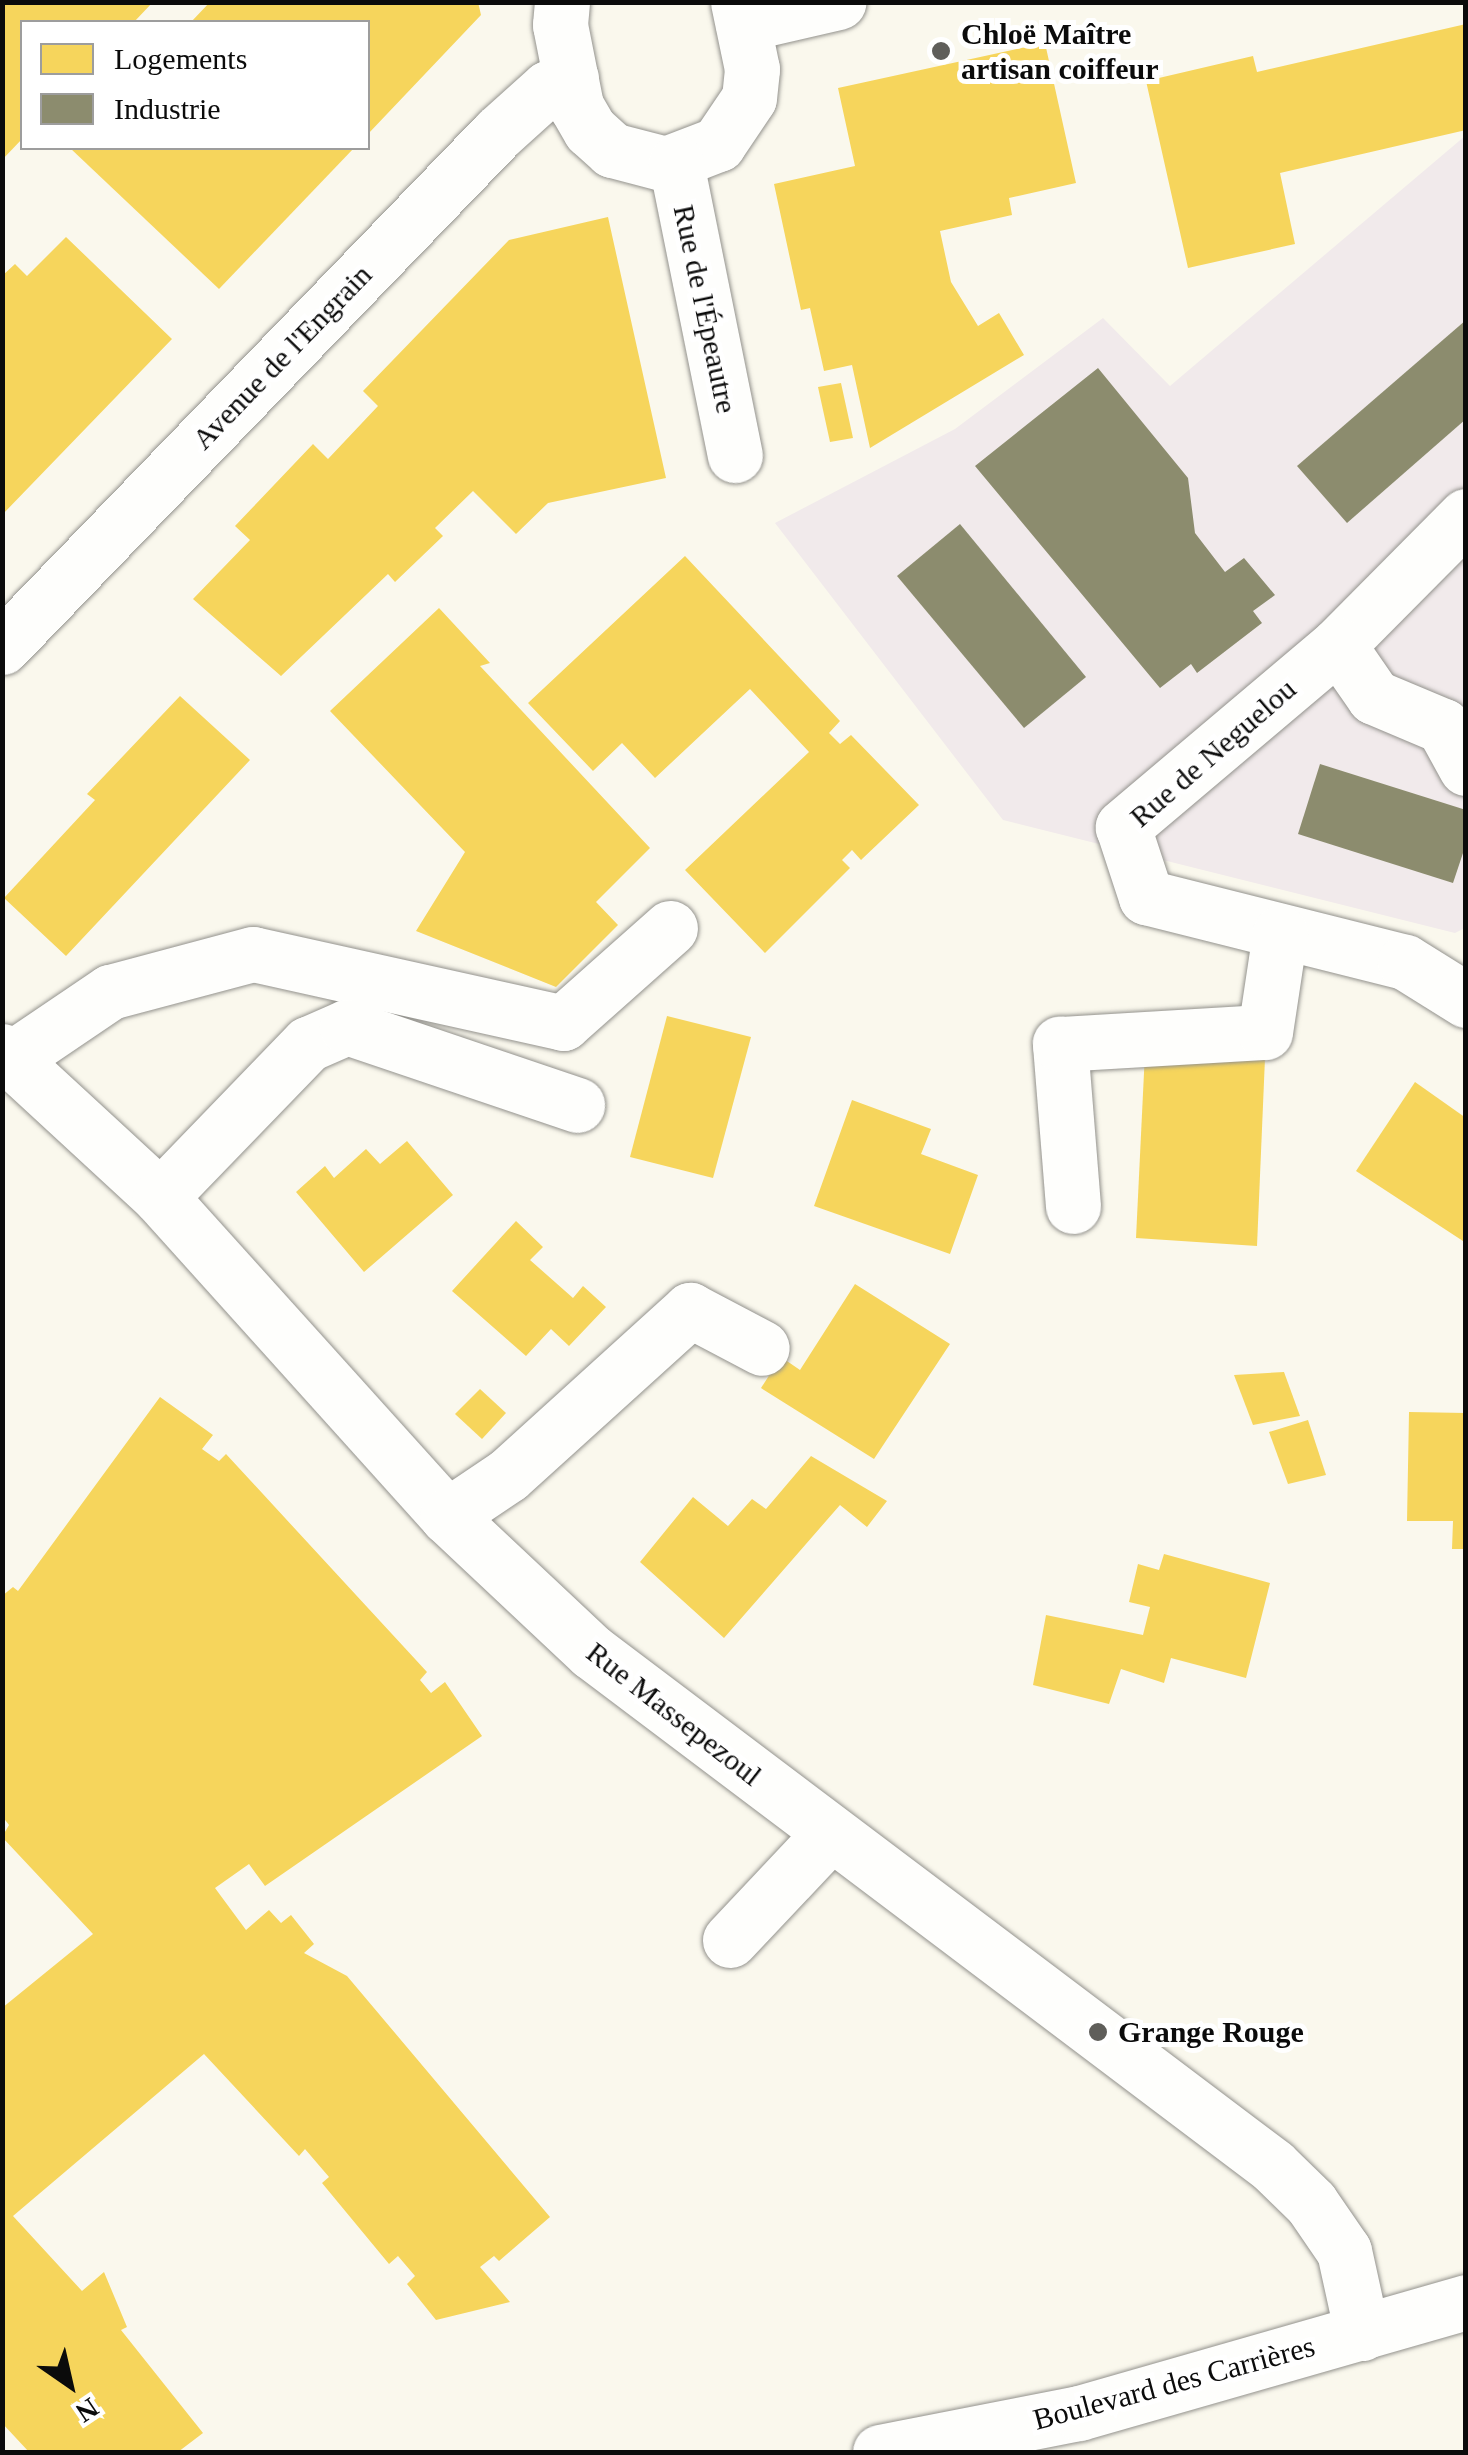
<!DOCTYPE html>
<meta charset="utf-8">
<style>
body{margin:0}
#map{position:relative;width:1468px;height:2455px;overflow:hidden;background:#faf8ed;font-family:Georgia,serif}
div>[style]{position:absolute}
.industrial>*{inset:0;background:#f1eaeb}
.homes>*{inset:0;background:#f6d55c}
.industry>*{inset:0;background:#8c8c6e}
.roads{filter:drop-shadow(0 0 2px #93928d) drop-shadow(0 0 2px #93928d)}
.minor>*{height:55px;margin:-27.5px;padding:0 27.5px;transform-origin:27.5px;border-radius:27.5px;background:#fefefc}
.dots>*{width:28px;height:28px;translate:-50% -50%;box-sizing:border-box;border:5px solid #fff;border-radius:50%}
span{translate:-50% -50%;white-space:nowrap;text-align:center;line-height:1.15;-webkit-text-stroke:10px #fff;paint-order:stroke}
.poi-label{font-size:30px;color:#0b0b0b;font-weight:700}
.left{translate:0 -50%;text-align:left}
.street-label{font-size:30px;color:#0b0b0b}
.frame{position:absolute;inset:0;border:5px solid #0b0b0b;pointer-events:none}
.legend{position:absolute;left:20px;top:20px;width:350px;height:130px;box-sizing:border-box;background:#fff;border:2px solid #9d9d9d;margin:0;padding:12px 18px;list-style:none;font-size:30px;color:#0b0b0b}
.legend li{display:flex;align-items:center;gap:20px;height:50px}
.legend b{width:50px;border:2px solid #9d9d9d}
.north{position:absolute;left:20px;top:2335px;width:100px;height:100px;-webkit-text-stroke:8px #fff;paint-order:stroke;rotate:146deg;font-size:28px;font-weight:700;line-height:40px;text-align:center;color:#0b0b0b}
.north::after{content:'';display:block;margin:auto;width:35px;height:45px;background:#0b0b0b;clip-path:polygon(50% 0,100% 100%,50% 72%,0 100%)}
</style>
<div id="map">
<div class="industrial">
<div style="clip-path:polygon(1465px 136px,1465px 928px,1455px 933px,1003px 820px,775px 523px,955px 429px,1103px 318px,1170px 386px)"></div>
</div>
<div class="homes">
<div style="clip-path:polygon(2px 2px,153px 2px,134px 22px,22px 22px,22px 139px,2px 160px)"></div>
<div style="clip-path:polygon(210px 2px,478px 2px,481px 15px,368px 134px,368px 22px,191px 22px)"></div>
<div style="clip-path:polygon(1466px 24px,1466px 130px,1280px 173px,1295px 244px,1188px 268px,1146px 81px,1253px 56px,1257px 72px)"></div>
<div style="clip-path:polygon(1045px 43px,1076px 183px,1009px 198px,1012px 215px,940px 231px,951px 282px,978px 326px,999px 313px,1024px 355px,870px 448px,852px 365px,824px 371px,810px 308px,801px 310px,774px 184px,855px 166px,838px 88px)"></div>
<div style="clip-path:polygon(70px 148px,354px 148px,219px 289px)"></div>
<div style="clip-path:polygon(608px 217px,666px 478px,548px 503px,516px 534px,473px 491px,435px 528px,443px 536px,395px 582px,388px 574px,281px 676px,193px 599px,250px 540px,235px 526px,313px 444px,328px 459px,378px 406px,363px 391px,509px 240px)"></div>
<div style="clip-path:polygon(66px 237px,172px 339px,2px 515px,2px 276px,15px 264px,27px 276px)"></div>
<div style="clip-path:polygon(841px 383px,853px 438px,830px 442px,818px 387px)"></div>
<div style="clip-path:polygon(685px 556px,840px 721px,829px 733px,840px 744px,851px 735px,919px 805px,861px 860px,852px 850px,842px 860px,850px 868px,765px 953px,685px 870px,809px 752px,750px 689px,655px 778px,622px 743px,593px 771px,528px 703px)"></div>
<div style="clip-path:polygon(439px 608px,490px 663px,480px 666px,650px 848px,596px 902px,618px 925px,556px 987px,416px 931px,465px 852px,330px 711px)"></div>
<div style="clip-path:polygon(180px 696px,250px 760px,66px 956px,4px 898px,95px 800px,87px 794px)"></div>
<div style="clip-path:polygon(667px 1016px,751px 1037px,713px 1178px,630px 1157px)"></div>
<div style="clip-path:polygon(1145px 1052px,1265px 1058px,1257px 1246px,1136px 1238px)"></div>
<div style="clip-path:polygon(1415px 1082px,1466px 1118px,1466px 1243px,1356px 1171px)"></div>
<div style="clip-path:polygon(852px 1100px,931px 1129px,921px 1154px,978px 1175px,950px 1254px,814px 1206px)"></div>
<div style="clip-path:polygon(407px 1141px,453px 1195px,364px 1272px,296px 1192px,325px 1166px,334px 1178px,366px 1149px,380px 1164px)"></div>
<div style="clip-path:polygon(516px 1221px,543px 1247px,530px 1260px,573px 1298px,583px 1286px,606px 1307px,569px 1346px,551px 1329px,526px 1356px,452px 1291px)"></div>
<div style="clip-path:polygon(855px 1284px,950px 1344px,874px 1459px,761px 1388px,781px 1357px,800px 1370px)"></div>
<div style="clip-path:polygon(1284px 1372px,1300px 1416px,1253px 1425px,1234px 1375px)"></div>
<div style="clip-path:polygon(480px 1389px,506px 1413px,482px 1439px,455px 1414px)"></div>
<div style="clip-path:polygon(160px 1397px,213px 1435px,202px 1449px,219px 1461px,226px 1454px,427px 1672px,420px 1680px,431px 1693px,445px 1682px,482px 1736px,265px 1886px,249px 1864px,215px 1888px,246px 1930px,269px 1910px,281px 1923px,291px 1915px,314px 1944px,304px 1953px,347px 1976px,550px 2217px,499px 2261px,494px 2256px,480px 2267px,510px 2302px,436px 2320px,407px 2284px,415px 2276px,398px 2256px,389px 2264px,322px 2183px,329px 2177px,305px 2149px,299px 2156px,204px 2054px,13px 2216px,82px 2291px,104px 2272px,127px 2327px,121px 2330px,203px 2433px,178px 2452px,29px 2452px,2px 2423px,2px 2008px,93px 1934px,2px 1837px,9px 1825px,2px 1816px,2px 1596px,13px 1587px,18px 1591px)"></div>
<div style="clip-path:polygon(1409px 1412px,1466px 1413px,1466px 1549px,1452px 1549px,1453px 1521px,1407px 1521px)"></div>
<div style="clip-path:polygon(1308px 1420px,1326px 1475px,1288px 1484px,1269px 1432px)"></div>
<div style="clip-path:polygon(811px 1456px,887px 1501px,867px 1527px,840px 1505px,724px 1638px,640px 1562px,693px 1497px,728px 1526px,752px 1499px,766px 1509px)"></div>
<div style="clip-path:polygon(1164px 1554px,1270px 1583px,1246px 1678px,1171px 1658px,1164px 1683px,1121px 1669px,1109px 1704px,1033px 1685px,1046px 1615px,1143px 1635px,1150px 1607px,1129px 1602px,1138px 1564px,1159px 1570px)"></div>
</div>
<div class="industry">
<div style="clip-path:polygon(1466px 320px,1466px 419px,1347px 523px,1297px 466px)"></div>
<div style="clip-path:polygon(1098px 368px,1188px 478px,1195px 533px,1225px 572px,1244px 558px,1275px 595px,1253px 611px,1262px 623px,1197px 673px,1191px 664px,1160px 688px,975px 466px)"></div>
<div style="clip-path:polygon(960px 524px,1086px 677px,1024px 728px,897px 576px)"></div>
<div style="clip-path:polygon(1320px 764px,1466px 810px,1466px 844px,1453px 883px,1298px 834px)"></div>
</div>
<div class="roads">
<div class="minor">
<div style="left:562px;top:2px;width:23px;rotate:95deg"></div>
<div style="left:560px;top:25px;width:83px;rotate:78.8deg"></div>
<div style="left:576px;top:106px;width:28px;rotate:60deg"></div>
<div style="left:590px;top:130px;width:30px;rotate:42deg"></div>
<div style="left:612px;top:150px;width:56px;rotate:14.5deg"></div>
<div style="left:666px;top:164px;width:56px;rotate:-21deg"></div>
<div style="left:718px;top:144px;width:55px;rotate:-56deg"></div>
<div style="left:749px;top:98px;width:29px;rotate:-84deg"></div>
<div style="left:752px;top:69px;width:68px;rotate:-101.8deg"></div>
<div style="left:743px;top:24px;width:98px;rotate:-13deg"></div>
<div style="left:676px;top:163px;width:298px;rotate:78.6deg"></div>
<div style="left:1466px;top:516px;width:182px;rotate:134.8deg"></div>
<div style="left:1338px;top:645px;width:282px;rotate:139.8deg"></div>
<div style="left:1123px;top:827px;width:74px;rotate:71.8deg"></div>
<div style="left:1146px;top:897px;width:267px;rotate:14.1deg"></div>
<div style="left:1405px;top:962px;width:72px;rotate:31.9deg"></div>
<div style="left:1338px;top:645px;width:63px;rotate:55.3deg"></div>
<div style="left:1374px;top:697px;width:75px;rotate:22.8deg"></div>
<div style="left:1443px;top:726px;width:48px;rotate:61.3deg"></div>
<div style="left:2px;top:647px;width:714px;rotate:-46.02deg"></div>
<div style="left:498px;top:133px;width:67px;rotate:-42deg"></div>
<div style="left:548px;top:88px;width:25px;rotate:-23deg"></div>
<div style="left:2px;top:1051px;width:215px;rotate:42.7deg"></div>
<div style="left:160px;top:1197px;width:429px;rotate:48deg"></div>
<div style="left:447px;top:1516px;width:199px;rotate:43.2deg"></div>
<div style="left:592px;top:1652px;width:853px;rotate:37.04deg"></div>
<div style="left:1273px;top:2166px;width:53px;rotate:44.2deg"></div>
<div style="left:1311px;top:2203px;width:58px;rotate:55.5deg"></div>
<div style="left:1344px;top:2251px;width:84px;rotate:77.6deg"></div>
<div style="left:11px;top:1059px;width:120px;rotate:-34.1deg"></div>
<div style="left:110px;top:992px;width:148px;rotate:-14.9deg"></div>
<div style="left:253px;top:954px;width:318px;rotate:12.5deg"></div>
<div style="left:563px;top:1023px;width:143px;rotate:-41.6deg"></div>
<div style="left:160px;top:1197px;width:213px;rotate:-46deg"></div>
<div style="left:308px;top:1044px;width:43px;rotate:-23.6deg"></div>
<div style="left:347px;top:1027px;width:243px;rotate:18.7deg"></div>
<div style="left:1073px;top:1206px;width:163px;rotate:-94.6deg"></div>
<div style="left:1060px;top:1044px;width:205px;rotate:-3.4deg"></div>
<div style="left:1265px;top:1032px;width:100px;rotate:-81.4deg"></div>
<div style="left:447px;top:1516px;width:73px;rotate:-33.9deg"></div>
<div style="left:508px;top:1475px;width:246px;rotate:-42.2deg"></div>
<div style="left:690px;top:1310px;width:81px;rotate:27.8deg"></div>
<div style="left:730px;top:1940px;width:146px;rotate:-46.7deg"></div>
<div style="left:880px;top:2452px;width:203px;rotate:-11.1deg"></div>
<div style="left:1079px;top:2413px;width:403px;rotate:-16deg"></div>
</div>
</div>
<div class="dots">
<div style="left:941px;top:51px;background:#5f5e5a"></div>
<div style="left:1098px;top:2032px;background:#5f5e5a"></div>
</div>
<div class="poi-label">
<span class="left" style="left:961px;top:51px">Chloë Maître<br>artisan coiffeur</span>
<span class="left" style="left:1118px;top:2032px">Grange Rouge</span>
</div>
<div class="street-label">
<span style="left:705px;top:309px;rotate:78deg">Rue de l'Épeautre</span>
<span style="left:282px;top:357px;rotate:-46deg">Avenue de l'Engrain</span>
<span style="left:1213px;top:753px;rotate:-41deg">Rue de Neguelou</span>
<span style="left:674px;top:1714px;rotate:38deg">Rue Massepezoul</span>
<span style="left:1174px;top:2383px;rotate:-15deg">Boulevard des Carrières</span>
</div>
<div class="frame"></div>
<ul class="legend">
<li><b style="height:28px;background:#f6d55c"></b>Logements</li>
<li><b style="height:28px;background:#8c8c6e"></b>Industrie</li>
</ul>
<div class="north">N</div>
</div>
